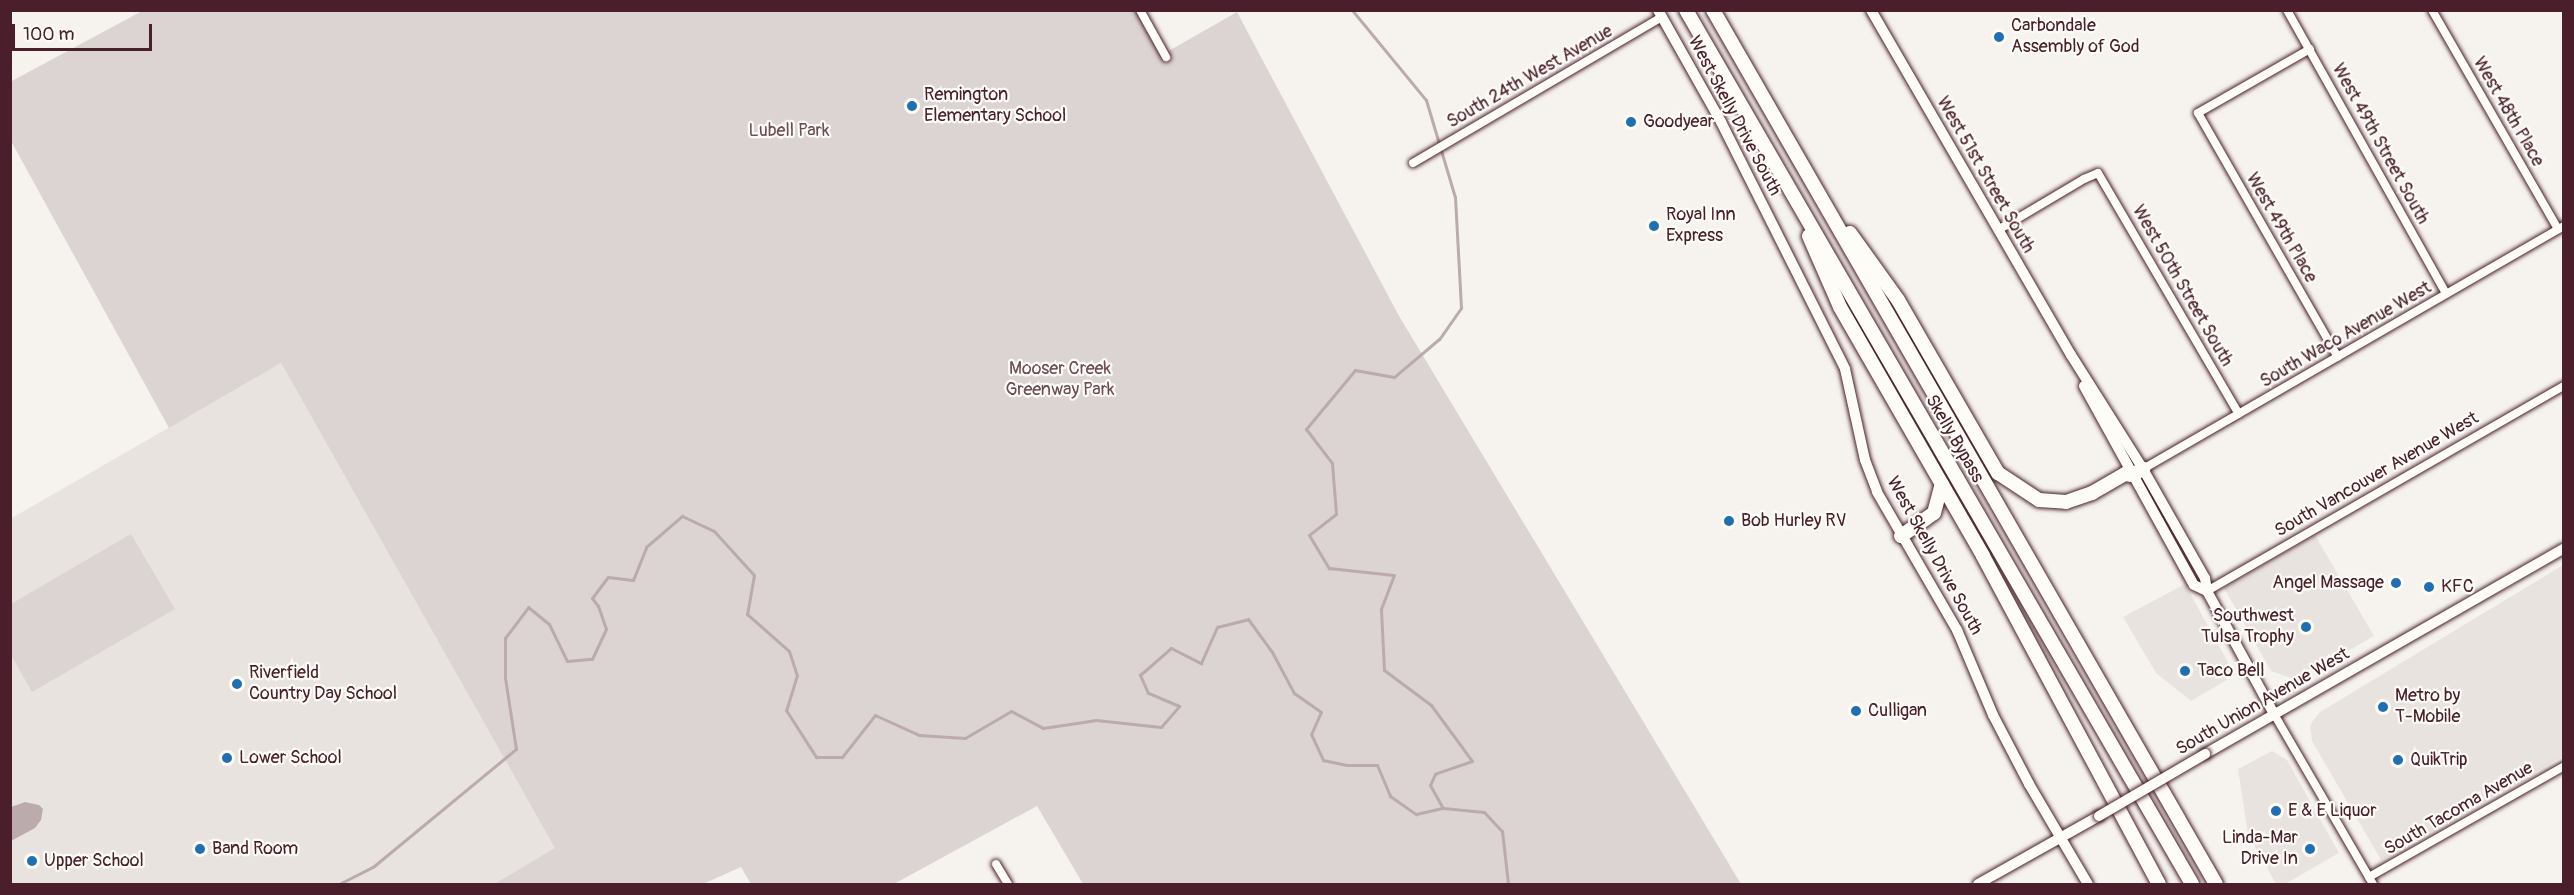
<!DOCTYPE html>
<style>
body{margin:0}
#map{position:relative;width:2574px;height:895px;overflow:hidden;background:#f6f3ef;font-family:Pangolin,sans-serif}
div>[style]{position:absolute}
.built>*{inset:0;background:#e9e3e0}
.green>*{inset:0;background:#dcd4d2}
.water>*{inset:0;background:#bbabac}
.stream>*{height:3px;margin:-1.5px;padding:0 1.5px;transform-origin:1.5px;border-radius:1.5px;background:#bbabac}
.roads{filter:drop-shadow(0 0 2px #4a1f2b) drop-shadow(0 0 2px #4a1f2b)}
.street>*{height:8px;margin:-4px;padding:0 4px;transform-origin:4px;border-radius:4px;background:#fdfcf7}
.secondary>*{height:10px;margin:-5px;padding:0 5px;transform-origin:5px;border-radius:5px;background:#fdfcf7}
.highway>*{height:14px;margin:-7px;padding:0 7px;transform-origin:7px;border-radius:7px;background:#fdfcf7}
.bridges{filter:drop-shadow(0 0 2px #4a1f2b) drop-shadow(0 0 2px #4a1f2b)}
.secondary-bridge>*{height:10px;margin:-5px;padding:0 5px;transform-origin:5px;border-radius:5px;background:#fdfcf7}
.dots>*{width:16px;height:16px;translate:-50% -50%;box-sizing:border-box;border:3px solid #fdfcf7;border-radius:50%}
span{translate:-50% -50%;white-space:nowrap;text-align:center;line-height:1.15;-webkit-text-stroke:4.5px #fdfcf7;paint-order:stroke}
.poi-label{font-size:18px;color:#4a1f2b}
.left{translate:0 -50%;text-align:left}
.right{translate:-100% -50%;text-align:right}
.street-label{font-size:18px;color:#4a1f2b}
.park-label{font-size:18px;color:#6e4c55}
.frame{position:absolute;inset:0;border:12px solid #4a1f2b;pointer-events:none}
.scale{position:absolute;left:12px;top:24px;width:140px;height:27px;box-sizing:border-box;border:3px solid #4a1f2b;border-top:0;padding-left:8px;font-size:18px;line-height:21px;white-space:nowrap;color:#4a1f2b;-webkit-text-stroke:4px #fdfcf7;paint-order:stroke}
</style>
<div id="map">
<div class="built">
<div style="clip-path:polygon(281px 363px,556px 848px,494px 884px,11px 884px,10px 519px)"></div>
<div style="clip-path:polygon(2315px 535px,2374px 636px,2297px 680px,2271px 671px,2224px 588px)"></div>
<div style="clip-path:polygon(2563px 565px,2563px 756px,2381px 860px,2312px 741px,2310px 727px,2312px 722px,2320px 712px)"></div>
<div style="clip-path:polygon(2185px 584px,2235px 675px,2191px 701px,2156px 673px,2123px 617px)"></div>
<div style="clip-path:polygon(2272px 751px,2287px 760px,2339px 853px,2285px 884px,2276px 884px,2248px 834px,2238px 769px)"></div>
</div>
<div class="green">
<div style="clip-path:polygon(1141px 10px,1165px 53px,1237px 12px,1399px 316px,1741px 884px,1083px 884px,1037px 806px,894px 884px,751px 884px,741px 867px,703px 884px,494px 884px,555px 848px,281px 363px,169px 428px,11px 141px,10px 82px,142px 11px)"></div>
<div style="clip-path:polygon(131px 534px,175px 609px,32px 692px,11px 655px,11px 604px)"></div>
</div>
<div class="water">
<div style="clip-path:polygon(25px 802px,39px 805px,43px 809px,41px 820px,35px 828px,11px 841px,11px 807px)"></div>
</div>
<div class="stream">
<div style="left:1352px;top:10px;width:117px;rotate:50.6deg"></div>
<div style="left:1426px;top:100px;width:101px;rotate:73.4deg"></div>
<div style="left:1455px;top:197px;width:111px;rotate:86.9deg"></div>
<div style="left:1461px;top:308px;width:38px;rotate:125deg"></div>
<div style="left:1439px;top:339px;width:59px;rotate:139.8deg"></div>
<div style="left:1394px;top:377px;width:40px;rotate:-170deg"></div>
<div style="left:1355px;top:370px;width:77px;rotate:129.7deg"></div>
<div style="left:1306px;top:429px;width:43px;rotate:52.6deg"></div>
<div style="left:1332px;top:463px;width:51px;rotate:85.5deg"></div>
<div style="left:1336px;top:514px;width:34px;rotate:142deg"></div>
<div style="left:1309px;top:535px;width:39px;rotate:59deg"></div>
<div style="left:1329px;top:568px;width:65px;rotate:6.1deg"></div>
<div style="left:1394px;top:575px;width:36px;rotate:111deg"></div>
<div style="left:1381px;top:609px;width:61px;rotate:87.2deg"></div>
<div style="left:1384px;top:670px;width:59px;rotate:36.7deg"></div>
<div style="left:1431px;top:705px;width:69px;rotate:53.8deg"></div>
<div style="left:1472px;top:761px;width:39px;rotate:161deg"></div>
<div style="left:1435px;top:774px;width:12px;rotate:114deg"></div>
<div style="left:1430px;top:785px;width:26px;rotate:61deg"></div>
<div style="left:339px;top:884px;width:39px;rotate:-27deg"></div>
<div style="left:374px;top:866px;width:184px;rotate:-39.5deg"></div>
<div style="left:516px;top:749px;width:72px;rotate:-98.8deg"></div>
<div style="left:505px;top:678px;width:40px;rotate:-90deg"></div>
<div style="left:505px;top:638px;width:39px;rotate:-53deg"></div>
<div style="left:528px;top:607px;width:27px;rotate:39deg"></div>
<div style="left:549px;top:624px;width:41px;rotate:64.1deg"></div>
<div style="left:567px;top:661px;width:25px;rotate:-5deg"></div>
<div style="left:592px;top:659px;width:33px;rotate:-65deg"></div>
<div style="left:606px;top:629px;width:24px;rotate:-109deg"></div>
<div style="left:598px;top:606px;width:10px;rotate:-127deg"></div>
<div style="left:592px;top:598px;width:26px;rotate:-53deg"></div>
<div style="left:608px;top:577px;width:25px;rotate:7deg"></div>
<div style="left:633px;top:580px;width:35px;rotate:-68deg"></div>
<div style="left:646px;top:547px;width:48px;rotate:-40.7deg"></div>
<div style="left:682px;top:516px;width:35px;rotate:25deg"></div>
<div style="left:714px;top:531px;width:59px;rotate:47.7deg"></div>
<div style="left:754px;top:575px;width:40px;rotate:100deg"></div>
<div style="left:747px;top:614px;width:56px;rotate:41.4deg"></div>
<div style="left:789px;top:651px;width:25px;rotate:72deg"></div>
<div style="left:797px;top:675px;width:37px;rotate:107deg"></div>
<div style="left:786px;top:710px;width:56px;rotate:57.4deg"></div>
<div style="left:816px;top:757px;width:26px"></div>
<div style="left:842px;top:757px;width:53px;rotate:-51.8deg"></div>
<div style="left:875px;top:715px;width:48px;rotate:24.4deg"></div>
<div style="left:919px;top:735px;width:46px;rotate:3.7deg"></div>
<div style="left:965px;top:738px;width:53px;rotate:-30.4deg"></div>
<div style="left:1011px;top:711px;width:36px;rotate:28deg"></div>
<div style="left:1043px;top:728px;width:54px;rotate:-8.6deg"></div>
<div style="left:1096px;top:720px;width:65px;rotate:6.1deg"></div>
<div style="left:1161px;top:727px;width:28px;rotate:-49deg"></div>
<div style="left:1179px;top:706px;width:34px;rotate:-157deg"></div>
<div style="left:1148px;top:693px;width:20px;rotate:-114deg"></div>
<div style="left:1140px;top:675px;width:41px;rotate:-41.1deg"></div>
<div style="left:1171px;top:648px;width:34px;rotate:27deg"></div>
<div style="left:1201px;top:663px;width:39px;rotate:-66deg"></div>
<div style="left:1217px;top:627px;width:32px;rotate:-14deg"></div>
<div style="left:1248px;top:619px;width:41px;rotate:54deg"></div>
<div style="left:1272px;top:652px;width:47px;rotate:61.8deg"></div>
<div style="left:1294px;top:693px;width:33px;rotate:35deg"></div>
<div style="left:1321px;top:712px;width:24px;rotate:114deg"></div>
<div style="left:1311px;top:734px;width:29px;rotate:65deg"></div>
<div style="left:1323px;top:760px;width:24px;rotate:12deg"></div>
<div style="left:1346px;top:765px;width:31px"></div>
<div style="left:1377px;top:765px;width:34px;rotate:67deg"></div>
<div style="left:1390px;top:796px;width:32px;rotate:35deg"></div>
<div style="left:1416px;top:814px;width:28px;rotate:-13deg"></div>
<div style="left:1443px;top:808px;width:41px;rotate:5.6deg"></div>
<div style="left:1484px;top:812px;width:26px;rotate:47deg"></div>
<div style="left:1502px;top:831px;width:53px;rotate:83.5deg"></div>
</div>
<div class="roads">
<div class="street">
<div style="left:1140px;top:10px;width:54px;rotate:61deg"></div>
<div style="left:2287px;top:10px;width:325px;rotate:60.7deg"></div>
<div style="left:2432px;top:10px;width:253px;rotate:60.1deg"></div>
<div style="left:2310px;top:49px;width:129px;rotate:150.3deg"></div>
<div style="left:2198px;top:113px;width:281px;rotate:60.2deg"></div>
<div style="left:1413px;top:163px;width:289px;rotate:-30.4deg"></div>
<div style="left:1998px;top:230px;width:100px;rotate:-30.7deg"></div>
<div style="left:2084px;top:179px;width:15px;rotate:-23deg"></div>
<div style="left:2098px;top:173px;width:279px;rotate:59.7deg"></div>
<div style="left:2143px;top:469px;width:486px;rotate:-30deg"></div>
<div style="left:2207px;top:591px;width:412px;rotate:-29.9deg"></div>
<div style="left:2274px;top:714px;width:197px;rotate:59.8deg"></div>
<div style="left:996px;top:864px;width:23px;rotate:59deg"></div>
<div style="left:2369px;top:877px;width:224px;rotate:-29.6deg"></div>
</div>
<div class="secondary">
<div style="left:1658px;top:10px;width:129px;rotate:60.6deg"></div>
<div style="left:1721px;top:122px;width:276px;rotate:63.3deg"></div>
<div style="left:1845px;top:369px;width:93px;rotate:77.6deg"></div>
<div style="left:1865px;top:460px;width:34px;rotate:69deg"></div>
<div style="left:1877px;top:492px;width:160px;rotate:59.9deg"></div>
<div style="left:1957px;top:630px;width:92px;rotate:67deg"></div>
<div style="left:1993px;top:715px;width:78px;rotate:62.4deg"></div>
<div style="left:2029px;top:784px;width:116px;rotate:59.5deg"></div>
<div style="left:1871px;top:10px;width:399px;rotate:59.9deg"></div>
<div style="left:2071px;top:355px;width:135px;rotate:57.7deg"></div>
<div style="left:2143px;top:469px;width:125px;rotate:60.4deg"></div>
<div style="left:2205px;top:578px;width:13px;rotate:81deg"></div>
<div style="left:2207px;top:591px;width:140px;rotate:61.4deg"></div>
<div style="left:2084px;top:386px;width:227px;rotate:61.1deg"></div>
<div style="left:2194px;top:585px;width:14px;rotate:25deg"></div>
<div style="left:2205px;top:754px;width:414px;rotate:-29.8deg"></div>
<div style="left:1978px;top:884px;width:139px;rotate:-29.3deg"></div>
</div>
<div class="highway">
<div style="left:1686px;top:10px;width:1010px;rotate:59.93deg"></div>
<div style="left:1713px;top:10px;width:1008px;rotate:60.08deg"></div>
<div style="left:1850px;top:233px;width:82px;rotate:54.4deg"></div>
<div style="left:1898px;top:300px;width:200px;rotate:60deg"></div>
<div style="left:1998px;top:473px;width:49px;rotate:33.4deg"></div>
<div style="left:2039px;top:500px;width:27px;rotate:4deg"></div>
<div style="left:2066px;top:502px;width:28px;rotate:-19deg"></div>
<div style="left:2092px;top:493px;width:38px;rotate:-30deg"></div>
<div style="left:2125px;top:474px;width:7px;rotate:8deg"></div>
<div style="left:2132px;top:475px;width:13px;rotate:-29deg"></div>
<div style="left:1809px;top:236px;width:77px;rotate:66.4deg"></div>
<div style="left:1840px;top:307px;width:287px;rotate:60.1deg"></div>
<div style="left:1983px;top:556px;width:372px;rotate:61.8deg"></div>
<div style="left:1901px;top:536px;width:40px;rotate:-34.9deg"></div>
<div style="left:1934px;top:513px;width:30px;rotate:-75deg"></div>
</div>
</div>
<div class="bridges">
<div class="secondary-bridge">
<div style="left:2099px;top:816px;width:123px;rotate:-30.3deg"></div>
</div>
</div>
<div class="dots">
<div style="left:1999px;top:37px;background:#1f6fb2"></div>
<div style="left:912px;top:106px;background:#1f6fb2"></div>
<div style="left:1631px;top:122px;background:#1f6fb2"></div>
<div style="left:1654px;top:226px;background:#1f6fb2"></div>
<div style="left:1729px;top:521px;background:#1f6fb2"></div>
<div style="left:2396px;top:583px;background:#1f6fb2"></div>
<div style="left:2429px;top:587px;background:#1f6fb2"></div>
<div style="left:2306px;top:627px;background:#1f6fb2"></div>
<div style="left:2185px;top:671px;background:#1f6fb2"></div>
<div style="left:237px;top:684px;background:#1f6fb2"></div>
<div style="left:2383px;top:707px;background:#1f6fb2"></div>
<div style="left:1856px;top:711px;background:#1f6fb2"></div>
<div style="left:227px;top:758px;background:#1f6fb2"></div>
<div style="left:2398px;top:760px;background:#1f6fb2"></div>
<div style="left:2276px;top:811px;background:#1f6fb2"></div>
<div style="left:200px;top:849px;background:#1f6fb2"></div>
<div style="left:2310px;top:849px;background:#1f6fb2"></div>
<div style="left:32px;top:861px;background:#1f6fb2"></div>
</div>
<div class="poi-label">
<span class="left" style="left:2011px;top:37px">Carbondale<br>Assembly of God</span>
<span class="left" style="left:924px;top:106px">Remington<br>Elementary School</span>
<span class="left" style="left:1643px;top:122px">Goodyear</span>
<span class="left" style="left:1666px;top:226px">Royal Inn<br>Express</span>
<span class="left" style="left:1741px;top:521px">Bob Hurley RV</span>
<span class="right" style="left:2384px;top:583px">Angel Massage</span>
<span class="left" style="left:2441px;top:587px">KFC</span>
<span class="right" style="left:2294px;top:627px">Southwest<br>Tulsa Trophy</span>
<span class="left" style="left:2197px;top:671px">Taco Bell</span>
<span class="left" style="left:249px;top:684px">Riverfield<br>Country Day School</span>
<span class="left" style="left:2395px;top:707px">Metro by<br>T-Mobile</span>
<span class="left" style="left:1868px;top:711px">Culligan</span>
<span class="left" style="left:239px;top:758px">Lower School</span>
<span class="left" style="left:2410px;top:760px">QuikTrip</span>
<span class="left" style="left:2288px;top:811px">E &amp; E Liquor</span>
<span class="right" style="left:2298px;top:849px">Linda-Mar<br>Drive In</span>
<span class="left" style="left:212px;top:849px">Band Room</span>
<span class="left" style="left:44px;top:861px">Upper School</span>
</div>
<div class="street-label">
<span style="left:1530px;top:77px;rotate:-30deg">South 24th West Avenue</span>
<span style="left:2508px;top:112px;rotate:60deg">West 48th Place</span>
<span style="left:1734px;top:116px;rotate:62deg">West Skelly Drive South</span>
<span style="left:2380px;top:144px;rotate:61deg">West 49th Street South</span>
<span style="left:1985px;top:175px;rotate:60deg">West 51st Street South</span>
<span style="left:2281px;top:228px;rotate:60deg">West 49th Place</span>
<span style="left:2182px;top:286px;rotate:60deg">West 50th Street South</span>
<span style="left:2346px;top:335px;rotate:-30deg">South Waco Avenue West</span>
<span style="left:1954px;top:439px;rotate:60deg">Skelly Bypass</span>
<span style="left:2377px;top:475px;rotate:-30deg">South Vancouver Avenue West</span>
<span style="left:1934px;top:556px;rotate:61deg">West Skelly Drive South</span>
<span style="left:2263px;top:702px;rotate:-30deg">South Union Avenue West</span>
<span style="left:2459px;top:809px;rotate:-30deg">South Tacoma Avenue</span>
</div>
<div class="park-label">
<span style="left:789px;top:131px">Lubell Park</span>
<span style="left:1060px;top:380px">Mooser Creek<br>Greenway Park</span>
</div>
<div class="frame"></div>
<div class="scale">100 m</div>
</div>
